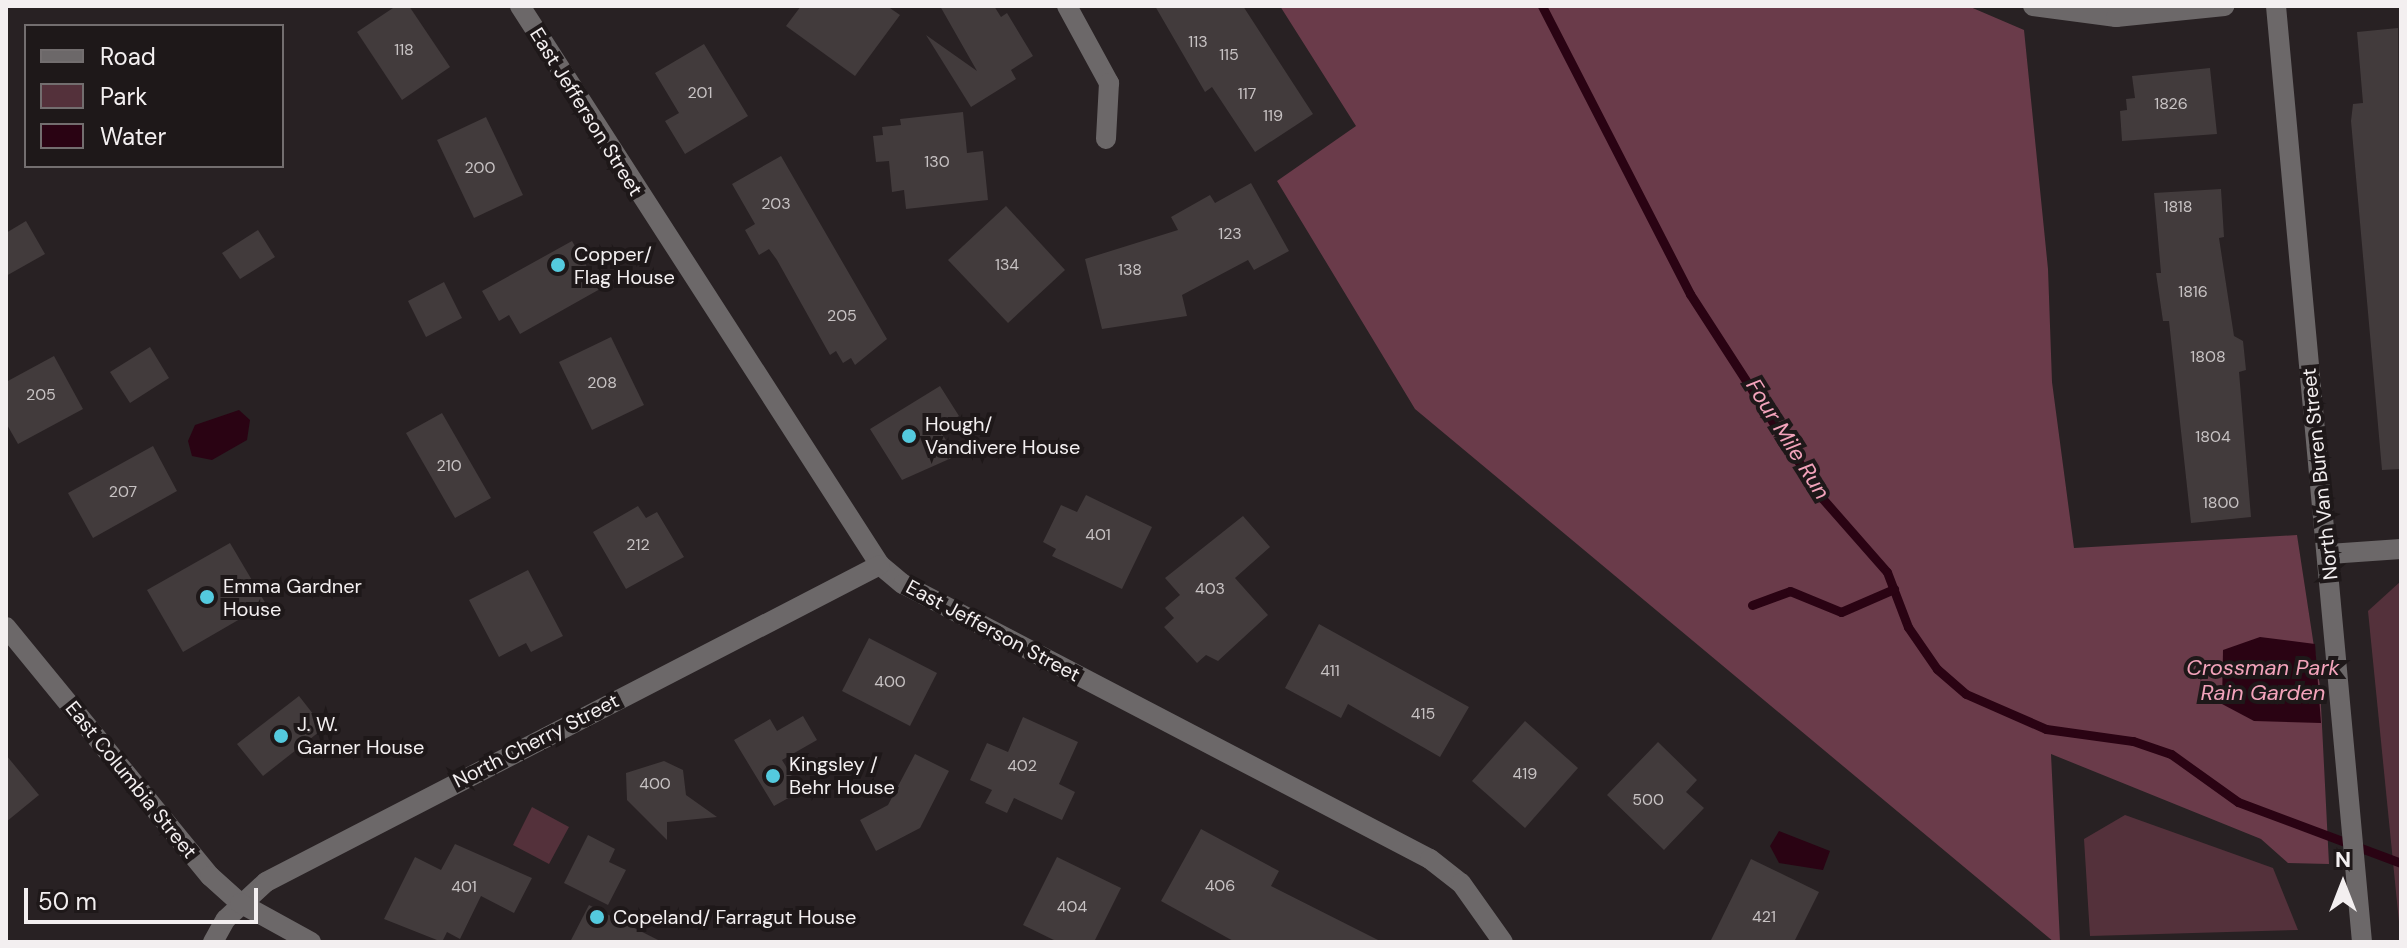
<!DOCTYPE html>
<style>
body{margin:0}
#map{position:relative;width:2407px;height:948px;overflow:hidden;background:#282123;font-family:"DM Sans",sans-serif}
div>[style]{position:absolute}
.green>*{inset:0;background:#54313b}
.forest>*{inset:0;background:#6a3b4a}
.water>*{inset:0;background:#2a0313}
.stream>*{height:9px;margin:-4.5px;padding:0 4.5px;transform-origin:4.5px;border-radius:4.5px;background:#2a0313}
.building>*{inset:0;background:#423b3c}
.minor>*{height:20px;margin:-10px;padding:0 10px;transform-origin:10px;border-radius:10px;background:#6c6869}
.tertiary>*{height:20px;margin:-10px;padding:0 10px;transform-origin:10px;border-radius:10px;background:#6c6869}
.dots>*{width:22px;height:22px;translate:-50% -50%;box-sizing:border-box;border:4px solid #1e1819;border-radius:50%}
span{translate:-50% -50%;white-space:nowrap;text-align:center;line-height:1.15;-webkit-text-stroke:8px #1e1819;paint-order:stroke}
.number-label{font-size:16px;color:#c7c2c3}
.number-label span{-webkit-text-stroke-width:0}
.street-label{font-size:20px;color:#f3eff0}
.poi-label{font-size:20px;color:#f3eff0}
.left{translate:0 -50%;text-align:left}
.water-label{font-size:22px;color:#f3a3bb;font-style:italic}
.frame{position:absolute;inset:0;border:8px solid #f3eff0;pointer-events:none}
.legend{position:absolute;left:24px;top:24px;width:260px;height:144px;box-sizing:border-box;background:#1e1819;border:2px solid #736e6f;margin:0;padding:10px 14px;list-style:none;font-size:24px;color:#f3eff0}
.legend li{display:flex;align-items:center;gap:16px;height:40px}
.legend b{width:40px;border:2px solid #736e6f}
.north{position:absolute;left:2303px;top:844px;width:80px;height:80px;-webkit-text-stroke:6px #1e1819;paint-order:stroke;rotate:0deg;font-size:22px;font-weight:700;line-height:32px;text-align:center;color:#f3eff0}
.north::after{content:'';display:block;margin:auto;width:28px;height:36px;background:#f3eff0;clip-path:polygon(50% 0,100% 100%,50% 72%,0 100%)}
.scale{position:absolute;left:24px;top:888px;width:234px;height:36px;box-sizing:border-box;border:4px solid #f3eff0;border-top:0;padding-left:10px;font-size:24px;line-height:28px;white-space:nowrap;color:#f3eff0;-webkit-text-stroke:6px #1e1819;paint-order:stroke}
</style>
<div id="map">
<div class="green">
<div style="clip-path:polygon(2401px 581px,2401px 942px,2368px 611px)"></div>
<div style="clip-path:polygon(532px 807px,569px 827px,549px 864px,513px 845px)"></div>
<div style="clip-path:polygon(2125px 815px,2273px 868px,2298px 930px,2090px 936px,2084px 839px)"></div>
</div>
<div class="forest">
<div style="clip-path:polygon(1280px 6px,1968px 6px,2024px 30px,2048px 269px,2052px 382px,2074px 548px,2297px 535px,2320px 686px,2329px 864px,2288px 863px,2261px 839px,2051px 754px,2060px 942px,2054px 942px,1415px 409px,1277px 181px,1356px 126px)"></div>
</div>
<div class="water">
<div style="clip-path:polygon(239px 410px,250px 420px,247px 440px,212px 460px,192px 456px,188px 441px,195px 425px)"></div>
<div style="clip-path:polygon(2260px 637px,2315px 644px,2321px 723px,2254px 721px,2222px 704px,2223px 650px)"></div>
<div style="clip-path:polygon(1779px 831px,1830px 851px,1823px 870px,1779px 863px,1770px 846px)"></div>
</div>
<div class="stream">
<div style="left:1542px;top:6px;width:324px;rotate:62.8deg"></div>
<div style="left:1690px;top:294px;width:243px;rotate:57.1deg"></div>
<div style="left:1822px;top:498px;width:98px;rotate:48.7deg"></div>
<div style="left:1887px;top:572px;width:59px;rotate:69.1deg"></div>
<div style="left:1908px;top:627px;width:51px;rotate:55.4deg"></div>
<div style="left:1937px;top:669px;width:38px;rotate:41deg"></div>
<div style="left:1966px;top:694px;width:87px;rotate:23.6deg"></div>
<div style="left:2046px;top:729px;width:88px;rotate:7.9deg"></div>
<div style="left:2133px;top:741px;width:40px;rotate:18.9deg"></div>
<div style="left:2171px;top:754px;width:82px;rotate:35.6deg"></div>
<div style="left:2238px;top:802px;width:174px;rotate:20.5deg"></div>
<div style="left:1752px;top:605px;width:40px;rotate:-20.2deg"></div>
<div style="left:1790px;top:591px;width:55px;rotate:22.4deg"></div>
<div style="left:1841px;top:612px;width:58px;rotate:-23.5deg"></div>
</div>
<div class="building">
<div style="clip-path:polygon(396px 6px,409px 6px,450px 67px,402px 100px,357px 32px)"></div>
<div style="clip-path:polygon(801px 6px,887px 6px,900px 15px,855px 76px,786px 26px)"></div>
<div style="clip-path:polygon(940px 6px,994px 6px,1001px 17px,1007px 13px,1033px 56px,1011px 70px,1016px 79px,971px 107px,926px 35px,977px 71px)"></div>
<div style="clip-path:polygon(1155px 6px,1243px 6px,1313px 114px,1255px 152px,1212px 87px,1205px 92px)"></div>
<div style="clip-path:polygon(2398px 28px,2401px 469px,2382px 470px,2351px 121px,2353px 104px,2363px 103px,2357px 32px)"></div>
<div style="clip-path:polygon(704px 44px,748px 116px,685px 154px,665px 121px,679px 113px,655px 73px)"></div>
<div style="clip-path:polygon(2210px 68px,2217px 134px,2122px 141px,2120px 111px,2127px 110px,2126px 99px,2135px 98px,2132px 76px)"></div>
<div style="clip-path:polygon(963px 112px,967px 153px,983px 151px,988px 200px,906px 209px,904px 190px,892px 192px,889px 161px,876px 162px,873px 136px,883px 135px,882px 127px,901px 125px,900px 119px)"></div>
<div style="clip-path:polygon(486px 117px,523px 195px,474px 218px,437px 140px)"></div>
<div style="clip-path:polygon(781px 156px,887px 339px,855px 365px,851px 358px,843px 363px,836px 351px,830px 355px,777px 260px,769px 249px,759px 255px,745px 230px,755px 224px,732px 184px)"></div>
<div style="clip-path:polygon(1251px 183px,1289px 251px,1254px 270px,1248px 260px,1182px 295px,1187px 316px,1102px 329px,1085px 259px,1178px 230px,1171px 217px,1210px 195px,1215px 203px)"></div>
<div style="clip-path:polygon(2221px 189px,2224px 237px,2219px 238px,2234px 336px,2243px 341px,2246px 370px,2239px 372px,2251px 517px,2191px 523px,2169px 321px,2163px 321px,2156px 273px,2161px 273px,2154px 193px)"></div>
<div style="clip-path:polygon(1006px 206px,1065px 270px,1008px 323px,948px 260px)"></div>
<div style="clip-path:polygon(26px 221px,45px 254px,6px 276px,6px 233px)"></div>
<div style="clip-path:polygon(258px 230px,275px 257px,240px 279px,222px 253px)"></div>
<div style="clip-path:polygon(572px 241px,600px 289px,520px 334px,509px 315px,499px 321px,482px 291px)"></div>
<div style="clip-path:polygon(444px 282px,462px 318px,426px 337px,408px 301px)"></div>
<div style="clip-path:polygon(611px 337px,644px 405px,592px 430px,559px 362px)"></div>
<div style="clip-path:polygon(150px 347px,169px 378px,130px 403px,110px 372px)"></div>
<div style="clip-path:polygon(54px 356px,83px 409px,18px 444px,6px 423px,6px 382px)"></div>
<div style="clip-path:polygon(940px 386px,959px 416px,939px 429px,956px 456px,902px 480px,870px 429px)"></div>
<div style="clip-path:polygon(442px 413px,491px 498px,455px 518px,406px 433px)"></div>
<div style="clip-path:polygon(153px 446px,177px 491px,93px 538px,68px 493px)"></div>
<div style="clip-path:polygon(1086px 495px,1152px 527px,1122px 589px,1052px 556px,1056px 549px,1043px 542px,1061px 505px,1077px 512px)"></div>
<div style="clip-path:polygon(638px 506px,646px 518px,657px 512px,684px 557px,626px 589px,593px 532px)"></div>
<div style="clip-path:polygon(1243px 516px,1270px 547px,1235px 578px,1268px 615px,1218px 661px,1206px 655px,1197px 663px,1164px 627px,1174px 618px,1165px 608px,1180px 595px,1165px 578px)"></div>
<div style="clip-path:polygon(230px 543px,266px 604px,183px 652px,147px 590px)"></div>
<div style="clip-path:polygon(528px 570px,563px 636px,531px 652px,526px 643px,499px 657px,469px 600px)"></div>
<div style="clip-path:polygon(1319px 624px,1469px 707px,1440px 757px,1348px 704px,1341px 718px,1285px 688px)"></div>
<div style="clip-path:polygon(869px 638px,937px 673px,910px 726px,842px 691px)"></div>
<div style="clip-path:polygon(299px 696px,324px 728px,263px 776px,237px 744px)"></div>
<div style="clip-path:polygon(803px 716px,817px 740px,782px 760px,801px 791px,774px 806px,734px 740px,770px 719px,777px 731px)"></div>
<div style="clip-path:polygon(1023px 717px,1078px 742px,1059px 784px,1075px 792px,1062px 820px,1014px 798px,1007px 813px,985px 803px,992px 790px,970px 780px,987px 743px,1008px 752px)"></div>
<div style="clip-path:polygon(1525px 721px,1578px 768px,1525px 828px,1472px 781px)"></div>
<div style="clip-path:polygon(1658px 742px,1697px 780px,1686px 792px,1704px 808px,1664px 850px,1607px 795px)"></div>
<div style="clip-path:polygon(915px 754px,949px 771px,920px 828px,876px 851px,860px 820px,888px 805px)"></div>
<div style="clip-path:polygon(6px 755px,39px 795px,6px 822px)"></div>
<div style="clip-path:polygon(664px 761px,683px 770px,686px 795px,717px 817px,667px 822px,667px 840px,627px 800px,626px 773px)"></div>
<div style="clip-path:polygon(1201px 829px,1279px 871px,1271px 886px,1382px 942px,1235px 942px,1161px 901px)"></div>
<div style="clip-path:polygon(588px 835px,615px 849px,609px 862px,626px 870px,608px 905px,564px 883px)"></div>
<div style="clip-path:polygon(455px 844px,532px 878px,514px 913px,481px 896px,460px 939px,447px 932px,442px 942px,384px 919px,415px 857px,441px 870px)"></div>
<div style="clip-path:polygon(1057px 857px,1121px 888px,1094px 942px,1058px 942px,1023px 925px)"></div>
<div style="clip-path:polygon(1751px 859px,1819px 892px,1794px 942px,1710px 942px)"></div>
<div style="clip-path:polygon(589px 905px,662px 942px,570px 942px)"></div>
</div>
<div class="minor">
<div style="left:520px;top:6px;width:665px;rotate:57.22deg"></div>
<div style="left:880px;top:565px;width:30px;rotate:40deg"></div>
<div style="left:903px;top:584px;width:594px;rotate:27.56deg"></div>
<div style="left:1430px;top:859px;width:39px;rotate:38deg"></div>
<div style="left:1461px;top:883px;width:72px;rotate:54.6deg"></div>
<div style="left:1067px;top:6px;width:88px;rotate:61.4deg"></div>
<div style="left:1109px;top:83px;width:56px;rotate:93.1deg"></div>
<div style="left:2276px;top:6px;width:940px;rotate:84.75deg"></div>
<div style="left:2329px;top:554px;width:72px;rotate:-4deg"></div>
<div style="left:213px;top:942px;width:26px;rotate:-61deg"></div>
<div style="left:226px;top:919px;width:54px;rotate:-42.8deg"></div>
<div style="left:266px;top:882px;width:691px;rotate:-27.31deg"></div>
</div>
<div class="tertiary">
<div style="left:2033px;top:6px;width:84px;rotate:7.5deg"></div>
<div style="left:2116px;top:17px;width:109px;rotate:-5.8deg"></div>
<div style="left:6px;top:627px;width:322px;rotate:50.7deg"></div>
<div style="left:210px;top:876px;width:40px;rotate:42deg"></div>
<div style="left:240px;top:903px;width:81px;rotate:28.8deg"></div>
</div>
<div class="dots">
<div style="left:558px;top:265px;background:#54cade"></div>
<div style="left:909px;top:436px;background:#54cade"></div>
<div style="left:207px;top:597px;background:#54cade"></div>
<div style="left:281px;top:736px;background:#54cade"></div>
<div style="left:773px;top:776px;background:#54cade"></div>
<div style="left:597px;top:917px;background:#54cade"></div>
</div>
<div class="number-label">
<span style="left:1198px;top:42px">113</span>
<span style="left:404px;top:50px">118</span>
<span style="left:1229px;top:55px">115</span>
<span style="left:700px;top:93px">201</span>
<span style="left:1247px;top:94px">117</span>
<span style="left:2171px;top:104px">1826</span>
<span style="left:1273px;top:116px">119</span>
<span style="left:937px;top:162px">130</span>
<span style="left:480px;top:168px">200</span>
<span style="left:776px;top:204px">203</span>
<span style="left:2178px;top:207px">1818</span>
<span style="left:1230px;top:234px">123</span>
<span style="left:1007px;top:265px">134</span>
<span style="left:1130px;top:270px">138</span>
<span style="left:2193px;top:292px">1816</span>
<span style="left:842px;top:316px">205</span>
<span style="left:2208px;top:357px">1808</span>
<span style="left:602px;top:383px">208</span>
<span style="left:41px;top:395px">205</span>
<span style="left:2213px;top:437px">1804</span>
<span style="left:449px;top:466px">210</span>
<span style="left:123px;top:492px">207</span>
<span style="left:2221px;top:503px">1800</span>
<span style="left:1098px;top:535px">401</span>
<span style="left:638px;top:545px">212</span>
<span style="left:1210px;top:589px">403</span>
<span style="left:1330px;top:671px">411</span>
<span style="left:890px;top:682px">400</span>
<span style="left:1423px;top:714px">415</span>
<span style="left:1022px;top:766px">402</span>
<span style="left:1525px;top:774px">419</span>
<span style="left:655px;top:784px">400</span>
<span style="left:1648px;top:800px">500</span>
<span style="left:1220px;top:886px">406</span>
<span style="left:464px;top:887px">401</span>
<span style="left:1072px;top:907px">404</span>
<span style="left:1764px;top:917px">421</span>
</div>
<div class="street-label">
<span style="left:586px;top:112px;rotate:58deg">East Jefferson Street</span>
<span style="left:2320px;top:474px;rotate:-96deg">North Van Buren Street</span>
<span style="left:993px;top:631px;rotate:28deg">East Jefferson Street</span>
<span style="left:536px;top:741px;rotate:-27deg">North Cherry Street</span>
<span style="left:131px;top:780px;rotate:51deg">East Columbia Street</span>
</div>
<div class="poi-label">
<span class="left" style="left:574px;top:266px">Copper/<br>Flag House</span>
<span class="left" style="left:925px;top:436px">Hough/<br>Vandivere House</span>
<span class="left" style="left:223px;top:598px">Emma Gardner<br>House</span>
<span class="left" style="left:297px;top:736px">J. W.<br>Garner House</span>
<span class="left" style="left:789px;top:776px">Kingsley /<br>Behr House</span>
<span class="left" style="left:613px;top:917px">Copeland/ Farragut House</span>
</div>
<div class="water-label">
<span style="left:1788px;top:439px;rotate:58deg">Four Mile Run</span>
<span style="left:2263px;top:680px">Crossman Park<br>Rain Garden</span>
</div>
<div class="frame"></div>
<ul class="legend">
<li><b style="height:10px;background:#6c6869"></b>Road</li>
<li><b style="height:22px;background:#54313b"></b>Park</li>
<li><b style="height:22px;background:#2a0313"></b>Water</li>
</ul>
<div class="north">N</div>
<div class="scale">50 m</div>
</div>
